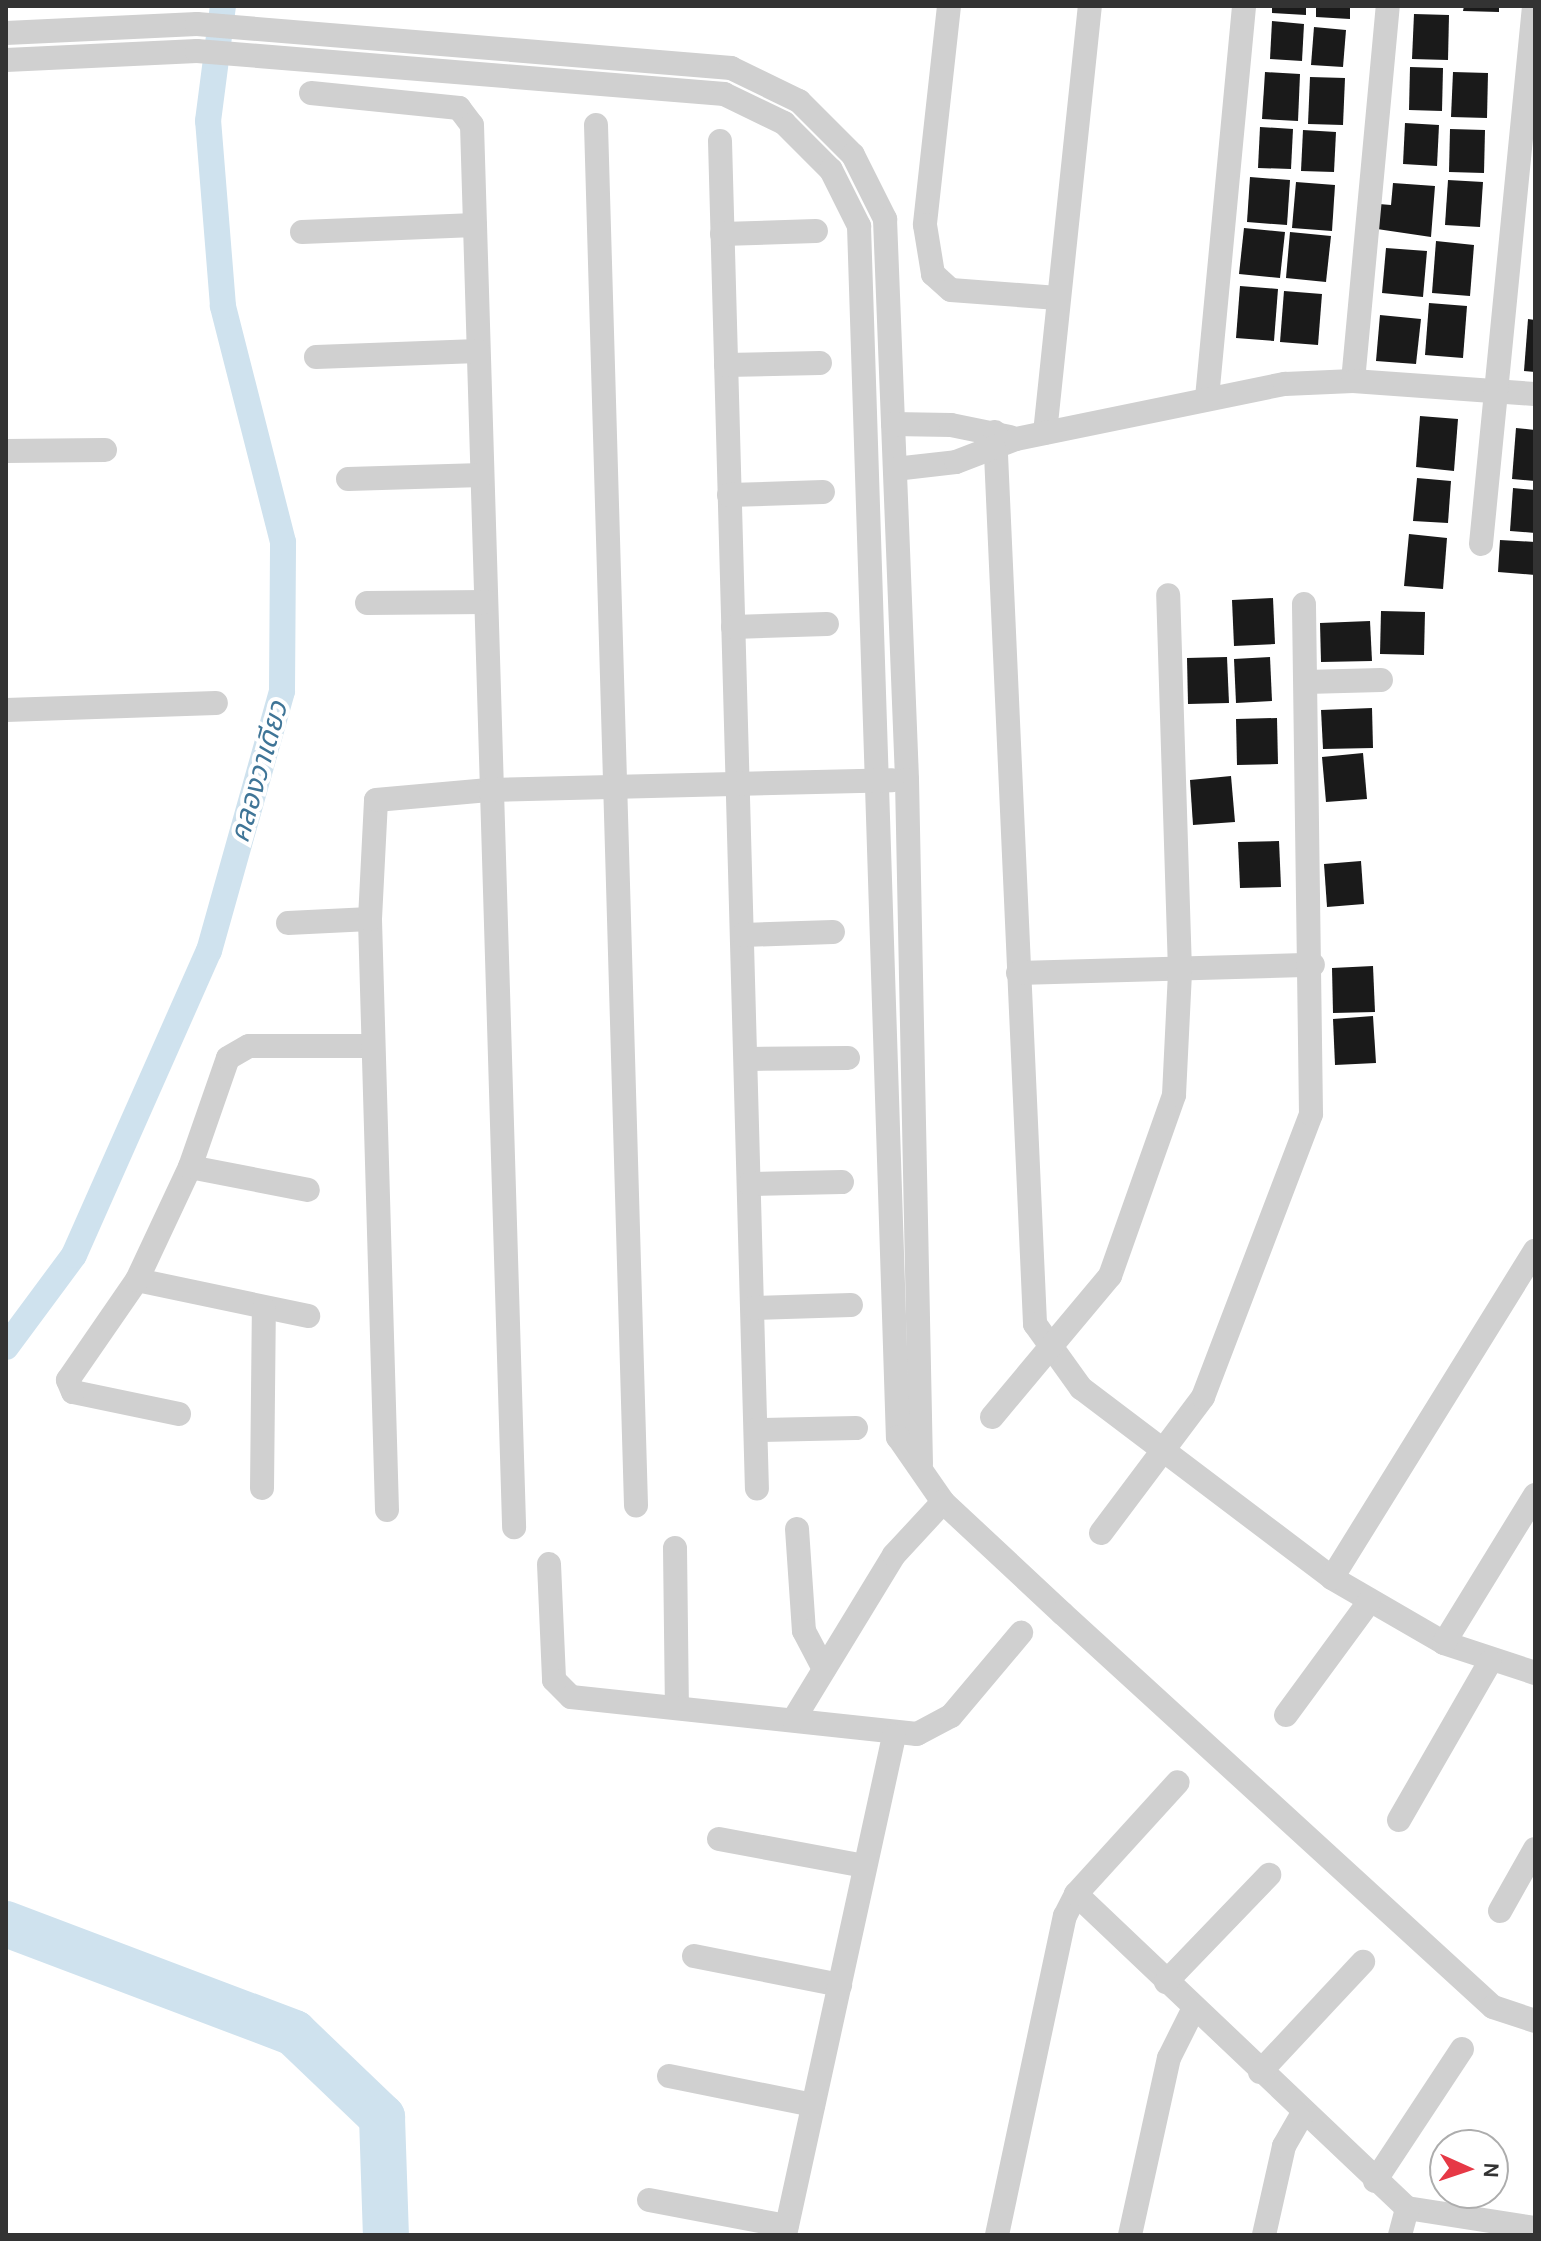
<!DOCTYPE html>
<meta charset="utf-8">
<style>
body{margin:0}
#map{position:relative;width:1541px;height:2241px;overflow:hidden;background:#fff;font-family:Karla,"Noto Sans Thai",sans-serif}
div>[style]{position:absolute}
.canal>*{height:26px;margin:-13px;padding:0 13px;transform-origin:13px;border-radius:13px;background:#cfe2ee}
.river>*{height:46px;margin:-23px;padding:0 23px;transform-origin:23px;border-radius:23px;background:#cfe2ee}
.building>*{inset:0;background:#1a1a1a}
.minor>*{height:24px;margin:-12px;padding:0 12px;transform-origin:12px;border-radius:12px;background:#d0d0d0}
span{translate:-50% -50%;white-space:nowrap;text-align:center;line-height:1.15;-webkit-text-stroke:8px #fff;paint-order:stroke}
.water-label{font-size:28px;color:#3f7597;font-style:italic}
.frame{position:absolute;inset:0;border:8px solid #333;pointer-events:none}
.north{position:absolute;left:1429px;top:2129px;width:80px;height:80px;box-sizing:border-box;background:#fff;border:2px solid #adadad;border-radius:50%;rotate:93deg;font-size:22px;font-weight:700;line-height:32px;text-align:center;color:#333}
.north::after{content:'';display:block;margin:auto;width:28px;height:36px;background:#e63946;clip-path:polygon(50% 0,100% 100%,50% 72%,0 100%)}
</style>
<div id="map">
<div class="canal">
<div style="left:6px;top:1347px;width:114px;rotate:-53.5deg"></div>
<div style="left:74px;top:1255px;width:333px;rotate:-66.1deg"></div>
<div style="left:209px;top:951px;width:270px;rotate:-74.3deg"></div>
<div style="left:282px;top:691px;width:149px;rotate:-89.6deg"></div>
<div style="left:283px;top:542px;width:244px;rotate:-104.3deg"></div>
<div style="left:223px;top:306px;width:186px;rotate:-94.6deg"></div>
<div style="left:208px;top:121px;width:116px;rotate:-82.6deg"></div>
</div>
<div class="river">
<div style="left:6px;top:1924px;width:308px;rotate:20.7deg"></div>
<div style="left:294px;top:2033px;width:122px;rotate:43.7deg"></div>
<div style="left:382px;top:2117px;width:118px;rotate:88.1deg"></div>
</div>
<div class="building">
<div style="clip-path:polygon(1272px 6px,1306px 6px,1306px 15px,1272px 13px)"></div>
<div style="clip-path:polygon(1316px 6px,1350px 6px,1350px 19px,1316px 17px)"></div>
<div style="clip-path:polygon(1464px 6px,1499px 6px,1499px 12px,1463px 11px)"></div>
<div style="clip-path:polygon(1414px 14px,1449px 15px,1448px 60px,1412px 59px)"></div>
<div style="clip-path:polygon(1272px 21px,1304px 24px,1302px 61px,1270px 59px)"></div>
<div style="clip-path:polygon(1314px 27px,1346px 30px,1343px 67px,1311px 65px)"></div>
<div style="clip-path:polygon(1410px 67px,1443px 68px,1442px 111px,1409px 110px)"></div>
<div style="clip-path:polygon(1265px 72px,1300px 74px,1298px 121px,1262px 119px)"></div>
<div style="clip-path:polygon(1453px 72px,1488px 73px,1487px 118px,1451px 117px)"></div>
<div style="clip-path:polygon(1310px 77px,1345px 78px,1343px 125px,1308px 124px)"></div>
<div style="clip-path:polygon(1405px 123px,1439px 125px,1437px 166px,1403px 164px)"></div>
<div style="clip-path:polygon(1260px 127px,1293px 129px,1291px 169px,1258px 168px)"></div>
<div style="clip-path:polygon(1450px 129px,1485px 130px,1484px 173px,1449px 172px)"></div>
<div style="clip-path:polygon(1303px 130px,1336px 132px,1334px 172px,1301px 171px)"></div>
<div style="clip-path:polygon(1250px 177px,1290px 180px,1287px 225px,1247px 222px)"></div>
<div style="clip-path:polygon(1448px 180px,1483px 182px,1480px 227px,1445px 225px)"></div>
<div style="clip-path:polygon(1296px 182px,1335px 185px,1332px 231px,1292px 228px)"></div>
<div style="clip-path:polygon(1393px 183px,1435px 186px,1431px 237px,1377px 229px,1379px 204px,1391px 205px)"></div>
<div style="clip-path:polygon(1244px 228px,1285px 232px,1280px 278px,1239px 274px)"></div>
<div style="clip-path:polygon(1290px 232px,1331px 236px,1326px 282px,1286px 278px)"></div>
<div style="clip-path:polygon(1436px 241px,1474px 245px,1470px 296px,1432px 293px)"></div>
<div style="clip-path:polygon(1386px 248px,1427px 251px,1423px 297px,1382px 293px)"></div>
<div style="clip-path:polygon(1240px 286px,1278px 289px,1274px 341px,1236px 338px)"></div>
<div style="clip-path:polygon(1284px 291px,1322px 294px,1318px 345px,1280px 342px)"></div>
<div style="clip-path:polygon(1429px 303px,1467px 306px,1463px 358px,1425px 355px)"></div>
<div style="clip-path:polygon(1380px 315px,1421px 319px,1416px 364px,1376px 361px)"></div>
<div style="clip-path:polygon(1528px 319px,1535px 320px,1535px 372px,1524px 371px)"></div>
<div style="clip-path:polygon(1420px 416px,1458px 419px,1454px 471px,1416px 467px)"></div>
<div style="clip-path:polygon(1516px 428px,1535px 430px,1535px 481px,1512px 479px)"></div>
<div style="clip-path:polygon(1417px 478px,1451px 481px,1448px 523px,1413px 521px)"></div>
<div style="clip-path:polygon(1513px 488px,1535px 490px,1535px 533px,1510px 531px)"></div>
<div style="clip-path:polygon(1409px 534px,1447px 538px,1443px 589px,1404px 586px)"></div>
<div style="clip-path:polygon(1500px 540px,1535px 542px,1535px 575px,1498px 572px)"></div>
<div style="clip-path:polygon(1273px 598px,1275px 644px,1234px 646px,1232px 600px)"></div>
<div style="clip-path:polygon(1381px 611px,1425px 612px,1424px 655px,1380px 654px)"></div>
<div style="clip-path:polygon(1370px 621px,1372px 661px,1321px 662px,1320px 623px)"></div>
<div style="clip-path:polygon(1227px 657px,1229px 703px,1188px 704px,1187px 658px)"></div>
<div style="clip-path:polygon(1270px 657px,1272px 701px,1236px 703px,1234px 659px)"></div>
<div style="clip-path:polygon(1372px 708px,1373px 748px,1323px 749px,1321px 710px)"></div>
<div style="clip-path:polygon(1277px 718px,1278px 764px,1237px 765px,1236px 719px)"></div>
<div style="clip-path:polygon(1363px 753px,1367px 799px,1326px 802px,1322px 757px)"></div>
<div style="clip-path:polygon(1231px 776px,1235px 822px,1193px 825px,1190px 780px)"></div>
<div style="clip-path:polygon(1279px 841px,1281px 887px,1240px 888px,1238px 842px)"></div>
<div style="clip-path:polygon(1361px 861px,1364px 904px,1327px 907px,1324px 864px)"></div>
<div style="clip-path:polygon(1373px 966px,1375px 1012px,1333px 1013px,1332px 968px)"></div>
<div style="clip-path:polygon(1373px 1016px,1376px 1063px,1335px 1065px,1333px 1019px)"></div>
</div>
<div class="minor">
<div style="left:949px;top:6px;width:220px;rotate:96.3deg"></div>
<div style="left:925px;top:225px;width:50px;rotate:80.7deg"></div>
<div style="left:933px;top:274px;width:24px;rotate:42deg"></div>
<div style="left:951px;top:290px;width:107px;rotate:4.3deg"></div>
<div style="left:6px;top:33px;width:191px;rotate:-2.7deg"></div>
<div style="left:197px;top:24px;width:536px;rotate:4.71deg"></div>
<div style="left:731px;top:68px;width:76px;rotate:25.9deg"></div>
<div style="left:799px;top:101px;width:76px;rotate:45deg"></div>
<div style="left:853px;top:155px;width:72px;rotate:63.4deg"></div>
<div style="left:885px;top:219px;width:561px;rotate:87.75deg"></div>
<div style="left:907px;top:780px;width:684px;rotate:88.83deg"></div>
<div style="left:6px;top:60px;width:191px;rotate:-2.7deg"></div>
<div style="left:197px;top:51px;width:529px;rotate:4.66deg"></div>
<div style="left:724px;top:94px;width:67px;rotate:25.8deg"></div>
<div style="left:784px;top:123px;width:66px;rotate:45deg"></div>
<div style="left:831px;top:170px;width:63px;rotate:63.4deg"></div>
<div style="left:859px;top:226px;width:1212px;rotate:88.16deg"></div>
<div style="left:898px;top:1437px;width:79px;rotate:55.3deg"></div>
<div style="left:943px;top:1502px;width:163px;rotate:43deg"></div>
<div style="left:1062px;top:1613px;width:584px;rotate:42.43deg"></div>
<div style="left:1493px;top:2007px;width:44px;rotate:18.4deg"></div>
<div style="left:311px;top:93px;width:149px;rotate:5.8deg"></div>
<div style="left:459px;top:108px;width:21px;rotate:53deg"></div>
<div style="left:472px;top:125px;width:1403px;rotate:88.28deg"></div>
<div style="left:596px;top:125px;width:1381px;rotate:88.34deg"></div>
<div style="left:720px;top:141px;width:1348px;rotate:88.43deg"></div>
<div style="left:302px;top:232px;width:173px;rotate:-2.3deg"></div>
<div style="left:722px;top:234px;width:94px;rotate:-1.8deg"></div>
<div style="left:316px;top:357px;width:162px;rotate:-2.1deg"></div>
<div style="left:726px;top:365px;width:94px;rotate:-1.2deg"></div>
<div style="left:1353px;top:381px;width:377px;rotate:-84.7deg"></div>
<div style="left:1207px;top:398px;width:394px;rotate:-84.6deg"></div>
<div style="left:893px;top:424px;width:58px;rotate:1deg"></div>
<div style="left:951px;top:425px;width:60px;rotate:11.5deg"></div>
<div style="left:995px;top:432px;width:893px;rotate:87.43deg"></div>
<div style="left:1035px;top:1324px;width:79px;rotate:54.3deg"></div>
<div style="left:1081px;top:1388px;width:315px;rotate:37.1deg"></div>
<div style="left:1332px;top:1578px;width:129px;rotate:30.1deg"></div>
<div style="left:1444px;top:1643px;width:96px;rotate:18.2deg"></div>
<div style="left:1045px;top:433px;width:429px;rotate:-84deg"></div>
<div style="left:6px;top:451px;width:99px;rotate:-0.6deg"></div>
<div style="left:895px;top:469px;width:61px;rotate:-6.5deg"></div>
<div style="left:956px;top:462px;width:64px;rotate:-21deg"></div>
<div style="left:1016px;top:439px;width:275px;rotate:-11.6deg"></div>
<div style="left:1285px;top:384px;width:68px;rotate:-2.5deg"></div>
<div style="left:1353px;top:381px;width:182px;rotate:4.1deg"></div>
<div style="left:348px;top:479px;width:134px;rotate:-1.7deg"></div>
<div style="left:729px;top:495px;width:94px;rotate:-1.8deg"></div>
<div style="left:1481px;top:544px;width:541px;rotate:-84.37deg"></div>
<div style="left:367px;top:603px;width:119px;rotate:-0.5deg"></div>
<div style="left:733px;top:627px;width:94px;rotate:-1.8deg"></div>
<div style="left:1306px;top:682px;width:75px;rotate:-1.5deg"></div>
<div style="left:6px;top:710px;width:210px;rotate:-1.9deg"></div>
<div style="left:288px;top:923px;width:82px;rotate:-2.8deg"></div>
<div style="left:743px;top:935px;width:90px;rotate:-1.9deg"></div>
<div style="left:1018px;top:973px;width:295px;rotate:-1.6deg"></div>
<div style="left:749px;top:1059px;width:99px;rotate:-0.6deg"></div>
<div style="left:190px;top:1167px;width:120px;rotate:11deg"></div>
<div style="left:750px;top:1184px;width:92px;rotate:-1.2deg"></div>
<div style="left:137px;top:1280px;width:175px;rotate:11.9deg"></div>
<div style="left:754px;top:1308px;width:97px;rotate:-1.8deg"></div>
<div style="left:179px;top:1414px;width:108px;rotate:-168.3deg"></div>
<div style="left:73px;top:1392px;width:13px;rotate:-113deg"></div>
<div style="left:68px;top:1380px;width:121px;rotate:-55.4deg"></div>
<div style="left:137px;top:1280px;width:125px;rotate:-64.9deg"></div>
<div style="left:190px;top:1167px;width:115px;rotate:-70.8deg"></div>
<div style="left:228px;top:1058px;width:24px;rotate:-30deg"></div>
<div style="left:249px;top:1046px;width:124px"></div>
<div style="left:992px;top:1417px;width:184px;rotate:-50.1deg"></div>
<div style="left:1110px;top:1276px;width:192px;rotate:-70.5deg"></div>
<div style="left:1174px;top:1095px;width:124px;rotate:-87.2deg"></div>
<div style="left:1180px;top:971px;width:376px;rotate:-91.8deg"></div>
<div style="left:756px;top:1430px;width:100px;rotate:-1.1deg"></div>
<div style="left:262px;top:1488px;width:179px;rotate:-89.4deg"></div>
<div style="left:387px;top:1510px;width:591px;rotate:-91.65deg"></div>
<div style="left:370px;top:919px;width:119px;rotate:-87.1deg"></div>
<div style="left:376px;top:800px;width:113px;rotate:-5.1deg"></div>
<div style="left:489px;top:790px;width:403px;rotate:-1.4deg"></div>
<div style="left:797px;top:1529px;width:102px;rotate:86.1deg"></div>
<div style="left:804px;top:1631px;width:43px;rotate:62.2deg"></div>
<div style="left:1101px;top:1533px;width:170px;rotate:-53.1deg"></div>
<div style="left:1203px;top:1397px;width:303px;rotate:-69.1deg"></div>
<div style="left:1311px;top:1114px;width:510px;rotate:-90.79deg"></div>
<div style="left:675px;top:1548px;width:157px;rotate:89.3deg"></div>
<div style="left:549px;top:1564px;width:116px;rotate:87.5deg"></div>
<div style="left:554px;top:1680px;width:24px;rotate:45deg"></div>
<div style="left:571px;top:1697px;width:348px;rotate:6.1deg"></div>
<div style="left:917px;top:1734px;width:38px;rotate:-28deg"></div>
<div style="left:951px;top:1716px;width:109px;rotate:-49.9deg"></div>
<div style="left:1332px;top:1578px;width:385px;rotate:-58.2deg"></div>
<div style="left:1444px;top:1643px;width:174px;rotate:-58.4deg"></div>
<div style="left:1286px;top:1715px;width:140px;rotate:-53.7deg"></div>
<div style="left:794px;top:1719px;width:192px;rotate:-58.6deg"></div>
<div style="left:894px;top:1555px;width:72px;rotate:-47.2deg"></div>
<div style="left:1399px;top:1820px;width:182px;rotate:-60.1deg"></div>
<div style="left:719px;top:1839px;width:148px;rotate:10.5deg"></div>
<div style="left:1076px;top:1894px;width:456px;rotate:43.5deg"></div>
<div style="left:1407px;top:2208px;width:130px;rotate:8.9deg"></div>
<div style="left:1500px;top:1911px;width:71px;rotate:-60.6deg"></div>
<div style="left:694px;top:1956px;width:149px;rotate:11.2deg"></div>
<div style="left:1166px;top:1982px;width:149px;rotate:-46.1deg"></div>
<div style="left:1260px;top:2072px;width:151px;rotate:-46.9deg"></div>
<div style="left:669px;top:2076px;width:147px;rotate:11.4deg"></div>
<div style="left:1375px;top:2181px;width:158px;rotate:-56.6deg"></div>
<div style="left:649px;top:2200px;width:140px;rotate:10.7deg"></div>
<div style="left:785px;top:2235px;width:511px;rotate:-77.68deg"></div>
<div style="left:997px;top:2235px;width:326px;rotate:-78deg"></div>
<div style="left:1065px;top:1916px;width:25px;rotate:-63deg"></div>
<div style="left:1076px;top:1894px;width:151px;rotate:-47.7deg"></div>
<div style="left:1130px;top:2235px;width:181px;rotate:-77.6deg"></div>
<div style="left:1169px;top:2058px;width:54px;rotate:-63.4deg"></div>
<div style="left:1264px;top:2235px;width:91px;rotate:-77.3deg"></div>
<div style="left:1284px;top:2146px;width:36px;rotate:-60deg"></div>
<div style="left:1400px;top:2235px;width:28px;rotate:-75deg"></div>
</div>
<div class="water-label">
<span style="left:259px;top:772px;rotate:-74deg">คลองวาเดียว</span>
</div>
<div class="frame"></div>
<div class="north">N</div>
</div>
